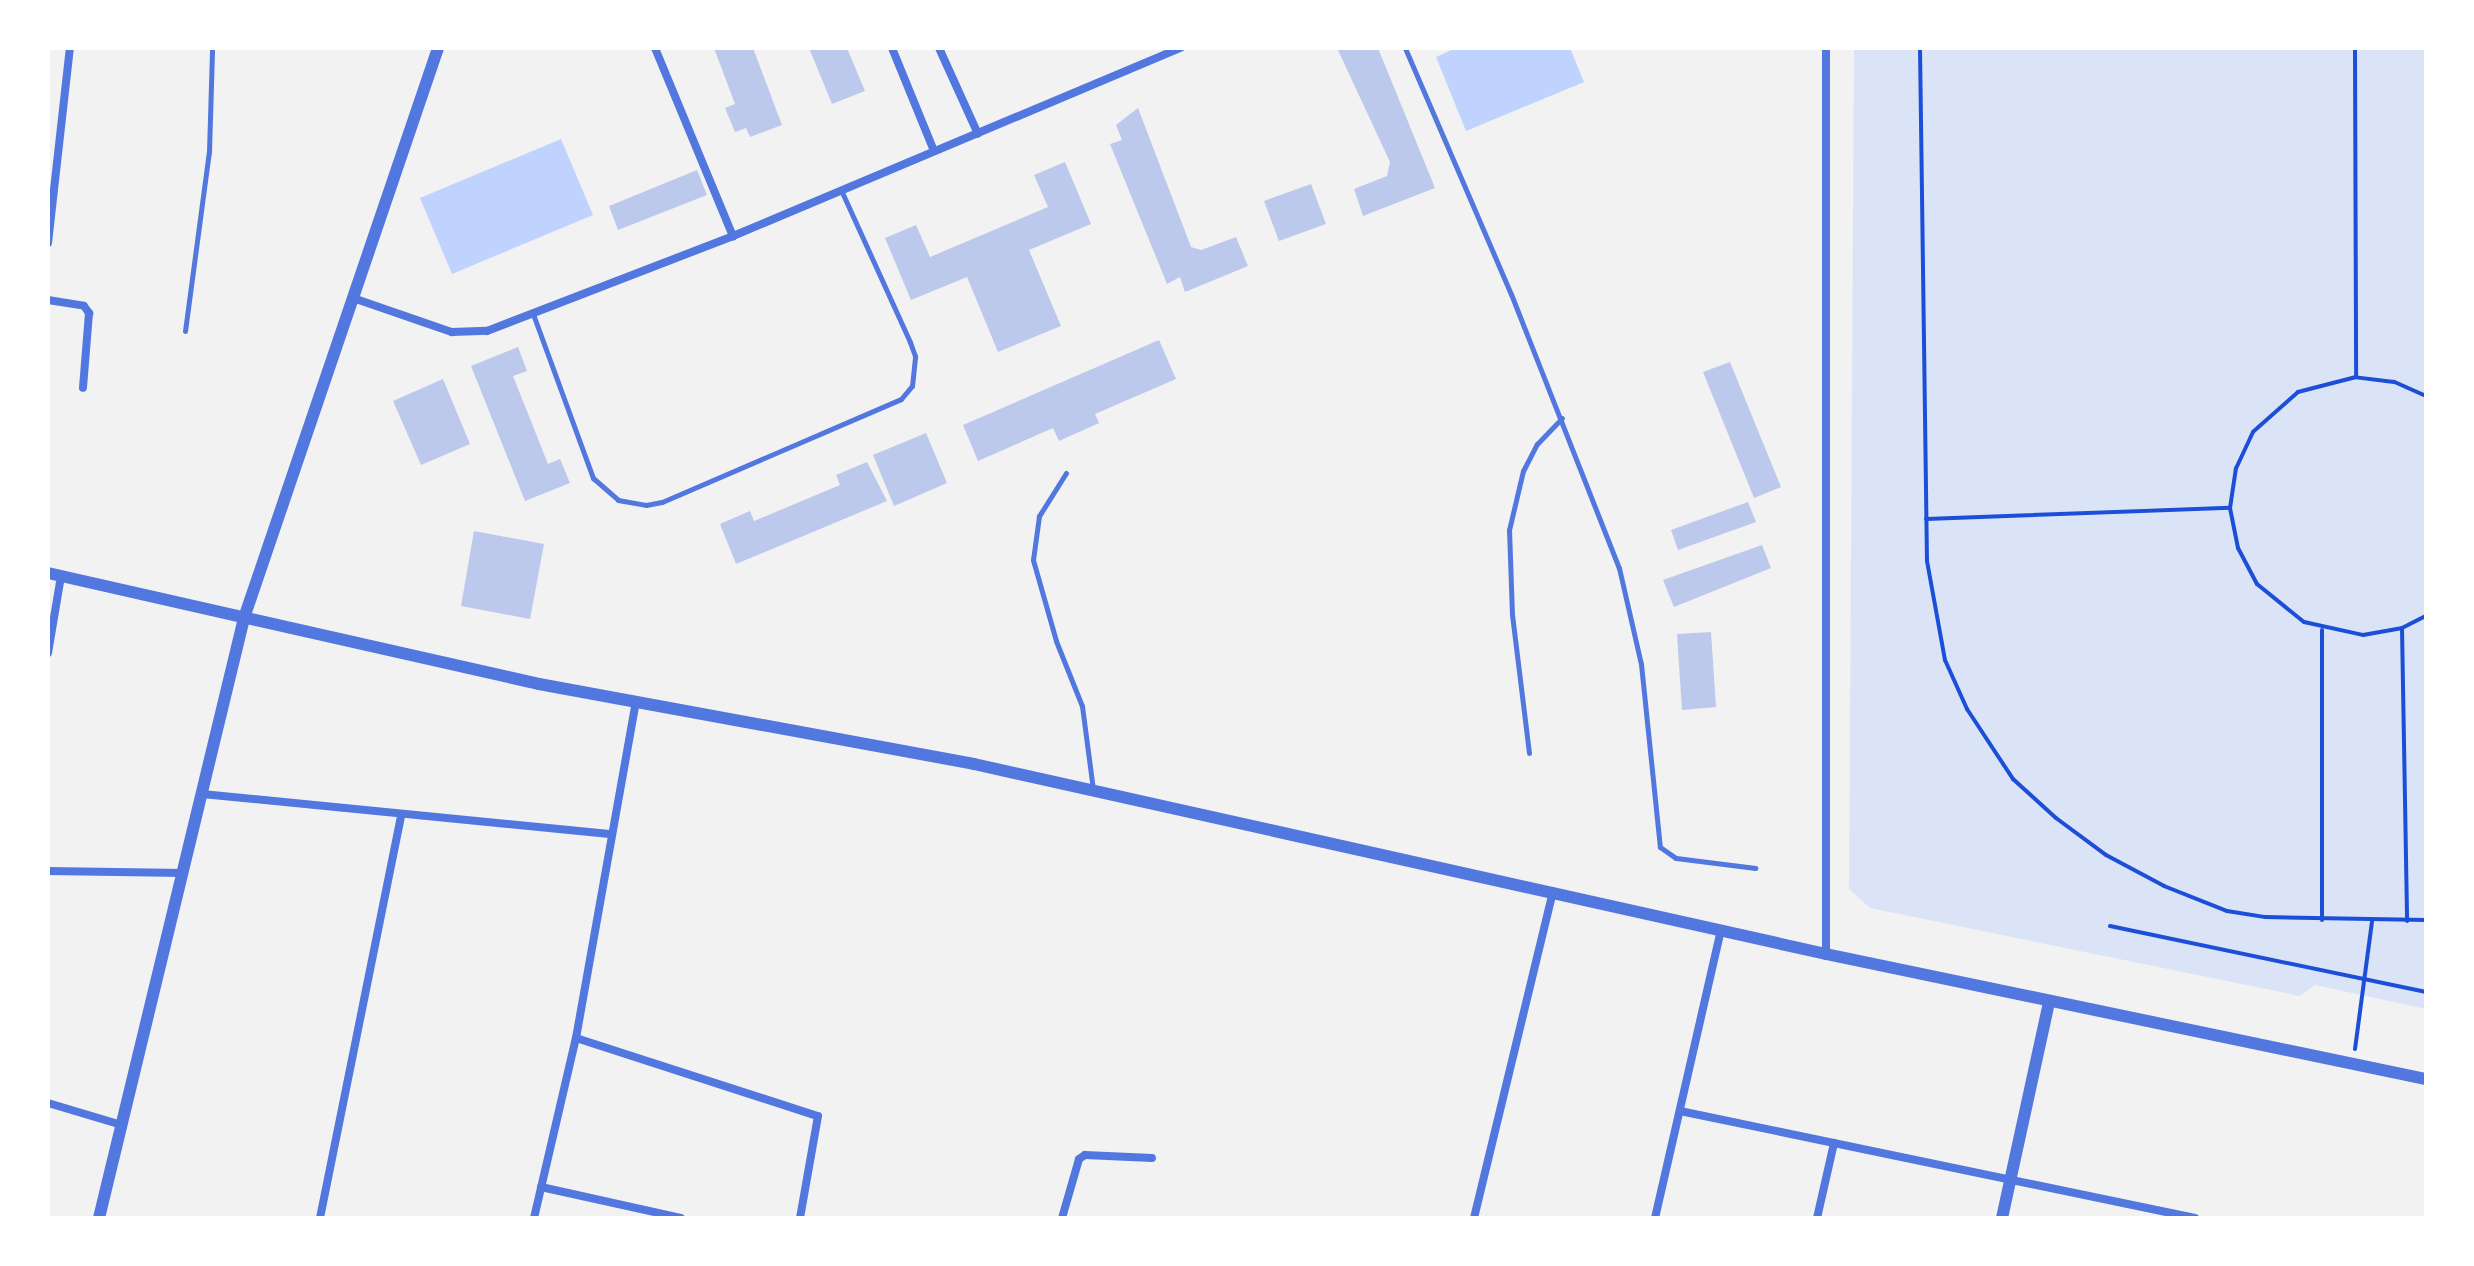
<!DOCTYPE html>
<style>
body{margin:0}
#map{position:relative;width:2474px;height:1266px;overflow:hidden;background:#f2f2f2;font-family:Rubik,sans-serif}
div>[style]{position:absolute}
.green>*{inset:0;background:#dbe4f7}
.water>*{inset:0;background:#bfd3fe}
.building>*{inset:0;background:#bdc9ec}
.path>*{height:4px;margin:-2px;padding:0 2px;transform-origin:2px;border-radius:2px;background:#1d4ed8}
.service>*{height:5px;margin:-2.5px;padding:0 2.5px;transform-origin:2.5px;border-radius:2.5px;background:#5277de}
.minor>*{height:8px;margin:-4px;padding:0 4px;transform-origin:4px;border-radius:4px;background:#5277de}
.tertiary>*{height:12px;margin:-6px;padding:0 6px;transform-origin:6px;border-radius:6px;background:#5277de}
span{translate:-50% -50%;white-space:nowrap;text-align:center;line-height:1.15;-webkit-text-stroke:7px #fff;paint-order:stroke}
.frame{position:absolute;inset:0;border:50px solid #fff;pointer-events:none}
</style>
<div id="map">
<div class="green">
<div style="clip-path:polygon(1854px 48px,2426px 48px,2426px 1009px,2315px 985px,2300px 996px,1870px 908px,1849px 889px)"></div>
</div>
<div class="water">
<div style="clip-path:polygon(1456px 48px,1570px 48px,1584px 82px,1466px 131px,1436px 57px)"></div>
<div style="clip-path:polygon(561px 139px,593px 215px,452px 274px,420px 198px)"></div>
</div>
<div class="building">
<div style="clip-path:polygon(714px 48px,753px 48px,782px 125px,750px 137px,746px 128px,735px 132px,725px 108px,735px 104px)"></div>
<div style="clip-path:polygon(809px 48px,847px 48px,865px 91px,832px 104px)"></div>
<div style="clip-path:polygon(1337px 48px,1378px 48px,1435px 188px,1363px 216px,1354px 189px,1387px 176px,1390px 162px)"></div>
<div style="clip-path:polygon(1138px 108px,1191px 247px,1201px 250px,1236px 237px,1248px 266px,1185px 292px,1180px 277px,1167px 284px,1110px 144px,1122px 140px,1116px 125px)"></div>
<div style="clip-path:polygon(1065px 162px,1091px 224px,1029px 250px,1061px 326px,998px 352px,967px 277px,911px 300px,885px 238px,916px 225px,930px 257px,1048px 207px,1034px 175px)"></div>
<div style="clip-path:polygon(697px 170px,707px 195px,618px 230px,609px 206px)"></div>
<div style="clip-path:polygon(1311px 184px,1326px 224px,1279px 241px,1264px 201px)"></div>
<div style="clip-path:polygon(1159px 340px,1176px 379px,1095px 414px,1099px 423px,1059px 441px,1053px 428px,978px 461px,963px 425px)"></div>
<div style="clip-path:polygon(518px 347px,527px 371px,513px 376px,548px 464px,560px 459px,570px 483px,525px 501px,471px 366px)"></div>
<div style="clip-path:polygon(1730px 362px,1781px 487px,1754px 498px,1703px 372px)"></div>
<div style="clip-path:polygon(443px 379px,470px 444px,421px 465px,393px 401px)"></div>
<div style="clip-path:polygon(926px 433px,947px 483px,894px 506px,873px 455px)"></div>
<div style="clip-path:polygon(867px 462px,887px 501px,736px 564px,720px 524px,750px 511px,754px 521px,840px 485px,836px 475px)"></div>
<div style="clip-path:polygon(1748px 502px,1756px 522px,1678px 550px,1671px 530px)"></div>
<div style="clip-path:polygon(474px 531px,544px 544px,530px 619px,461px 606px)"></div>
<div style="clip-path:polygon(1762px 545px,1771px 568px,1674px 607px,1663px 580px)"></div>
<div style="clip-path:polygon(1711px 632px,1716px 707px,1682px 710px,1677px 634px)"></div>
</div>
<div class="path">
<div style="left:1920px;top:48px;width:513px;rotate:89.22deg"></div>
<div style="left:1927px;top:561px;width:101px;rotate:79.7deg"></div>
<div style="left:1945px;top:660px;width:54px;rotate:65.8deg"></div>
<div style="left:1967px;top:709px;width:84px;rotate:56.7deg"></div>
<div style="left:2013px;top:779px;width:58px;rotate:42.2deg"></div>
<div style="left:2056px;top:818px;width:62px;rotate:36.5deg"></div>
<div style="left:2106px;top:855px;width:66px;rotate:28.1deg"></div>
<div style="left:2164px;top:886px;width:68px;rotate:21.6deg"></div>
<div style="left:2227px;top:911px;width:39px;rotate:9deg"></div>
<div style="left:2266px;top:917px;width:160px;rotate:1.1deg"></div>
<div style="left:2355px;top:48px;width:329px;rotate:89.8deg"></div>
<div style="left:2426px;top:396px;width:35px;rotate:-156deg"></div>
<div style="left:2394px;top:382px;width:38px;rotate:-173deg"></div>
<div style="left:2356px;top:377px;width:60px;rotate:165.5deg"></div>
<div style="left:2298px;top:392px;width:60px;rotate:138.4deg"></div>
<div style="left:2253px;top:432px;width:40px;rotate:115deg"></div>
<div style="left:2236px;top:468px;width:40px;rotate:98.5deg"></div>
<div style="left:2230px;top:508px;width:41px;rotate:78.7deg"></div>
<div style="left:2238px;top:548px;width:41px;rotate:62.2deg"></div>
<div style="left:2257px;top:584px;width:60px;rotate:39deg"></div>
<div style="left:2304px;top:622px;width:60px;rotate:12.4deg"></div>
<div style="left:2363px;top:635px;width:40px;rotate:-10deg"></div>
<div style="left:2402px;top:628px;width:27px;rotate:-27deg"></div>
<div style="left:1926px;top:519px;width:304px;rotate:-2.1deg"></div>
<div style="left:2402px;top:628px;width:293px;rotate:89deg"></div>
<div style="left:2322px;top:920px;width:290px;rotate:-90deg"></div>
<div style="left:2110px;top:926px;width:323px;rotate:11.8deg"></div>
<div style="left:2355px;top:1049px;width:129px;rotate:-82.4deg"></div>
</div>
<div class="service">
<div style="left:1405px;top:48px;width:268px;rotate:66.7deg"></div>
<div style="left:1511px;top:294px;width:295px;rotate:68.5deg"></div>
<div style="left:1619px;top:568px;width:98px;rotate:77.1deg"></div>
<div style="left:1641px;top:664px;width:184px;rotate:84.1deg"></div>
<div style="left:1660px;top:847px;width:19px;rotate:35deg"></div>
<div style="left:1676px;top:858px;width:80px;rotate:7.2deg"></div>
<div style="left:533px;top:314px;width:175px;rotate:69.9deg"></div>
<div style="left:593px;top:478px;width:33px;rotate:41deg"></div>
<div style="left:618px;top:500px;width:28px;rotate:10deg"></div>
<div style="left:646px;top:505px;width:16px;rotate:-11deg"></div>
<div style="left:662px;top:502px;width:260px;rotate:-23.3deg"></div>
<div style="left:901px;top:399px;width:17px;rotate:-50deg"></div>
<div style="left:912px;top:386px;width:30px;rotate:-84deg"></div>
<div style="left:915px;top:356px;width:15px;rotate:-110deg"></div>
<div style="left:910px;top:342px;width:167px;rotate:-114.4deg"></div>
<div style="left:185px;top:331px;width:181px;rotate:-82.4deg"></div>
<div style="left:209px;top:152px;width:104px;rotate:-88.3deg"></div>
<div style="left:1066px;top:473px;width:51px;rotate:122.1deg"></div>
<div style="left:1039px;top:516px;width:44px;rotate:97.8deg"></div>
<div style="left:1033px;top:560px;width:84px;rotate:74.1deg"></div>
<div style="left:1056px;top:641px;width:70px;rotate:68.2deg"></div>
<div style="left:1082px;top:706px;width:84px;rotate:82.5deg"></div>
<div style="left:1529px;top:753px;width:139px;rotate:-97deg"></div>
<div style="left:1512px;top:615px;width:85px;rotate:-92deg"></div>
<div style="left:1509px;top:530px;width:61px;rotate:-76.7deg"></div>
<div style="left:1523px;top:471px;width:30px;rotate:-63deg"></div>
<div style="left:1537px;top:444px;width:36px;rotate:-46deg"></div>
</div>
<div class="minor">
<div style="left:655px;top:48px;width:204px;rotate:67.5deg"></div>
<div style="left:892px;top:48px;width:111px;rotate:67.8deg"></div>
<div style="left:939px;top:48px;width:94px;rotate:65.6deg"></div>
<div style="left:48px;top:243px;width:196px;rotate:-83.6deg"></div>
<div style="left:353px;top:298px;width:105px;rotate:19deg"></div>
<div style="left:452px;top:332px;width:35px;rotate:-2deg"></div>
<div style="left:487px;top:331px;width:264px;rotate:-21.1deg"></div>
<div style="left:733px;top:236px;width:486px;rotate:-22.8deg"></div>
<div style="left:48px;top:300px;width:36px;rotate:9deg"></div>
<div style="left:84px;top:306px;width:9px;rotate:54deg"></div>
<div style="left:89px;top:313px;width:75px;rotate:94.6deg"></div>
<div style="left:48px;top:653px;width:78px;rotate:-80.4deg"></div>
<div style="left:202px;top:794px;width:412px;rotate:5.6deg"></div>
<div style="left:48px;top:871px;width:136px;rotate:0.8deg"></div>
<div style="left:1826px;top:954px;width:906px;rotate:-90deg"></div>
<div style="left:576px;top:1038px;width:254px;rotate:17.9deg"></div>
<div style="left:818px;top:1116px;width:104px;rotate:100deg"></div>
<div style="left:48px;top:1103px;width:77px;rotate:16.6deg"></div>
<div style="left:1680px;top:1111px;width:526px;rotate:11.74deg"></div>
<div style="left:541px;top:1187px;width:143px;rotate:12.5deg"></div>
<div style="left:320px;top:1218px;width:411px;rotate:-78.6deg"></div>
<div style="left:534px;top:1218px;width:185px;rotate:-76.9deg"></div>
<div style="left:576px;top:1038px;width:341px;rotate:-79.9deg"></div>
<div style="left:1062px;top:1218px;width:61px;rotate:-73.9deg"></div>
<div style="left:1079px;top:1159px;width:7px;rotate:-34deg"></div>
<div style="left:1085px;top:1155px;width:67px;rotate:2.6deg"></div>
<div style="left:1474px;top:1218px;width:336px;rotate:-76.4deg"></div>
<div style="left:1655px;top:1218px;width:296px;rotate:-77.1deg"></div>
<div style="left:1817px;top:1218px;width:77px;rotate:-77.2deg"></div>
</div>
<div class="tertiary">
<div style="left:48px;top:573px;width:503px;rotate:12.74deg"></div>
<div style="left:539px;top:684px;width:442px;rotate:10.4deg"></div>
<div style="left:974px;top:764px;width:873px;rotate:12.57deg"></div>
<div style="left:1826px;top:954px;width:613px;rotate:11.77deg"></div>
<div style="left:99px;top:1218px;width:617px;rotate:-76.41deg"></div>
<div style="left:244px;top:618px;width:602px;rotate:-71.2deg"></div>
<div style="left:2002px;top:1218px;width:221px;rotate:-77.7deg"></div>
</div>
<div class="frame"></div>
</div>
